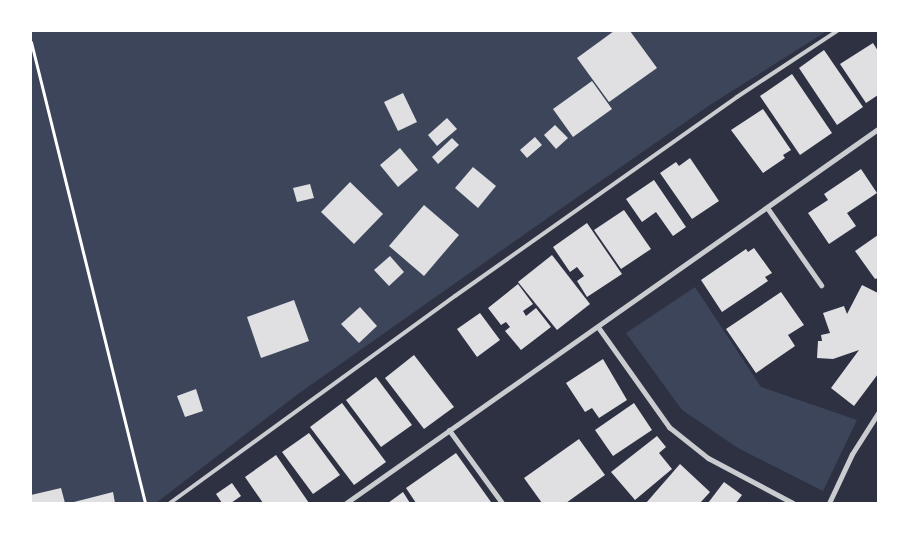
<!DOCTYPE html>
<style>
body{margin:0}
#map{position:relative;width:909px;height:534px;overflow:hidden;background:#2d3142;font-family:Helvetica,sans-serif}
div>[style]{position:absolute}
.green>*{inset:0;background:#3c4559}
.building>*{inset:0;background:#e0e0e3}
.path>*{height:3px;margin:-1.5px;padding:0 1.5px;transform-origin:1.5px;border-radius:1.5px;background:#fff}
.service>*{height:4px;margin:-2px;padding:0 2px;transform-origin:2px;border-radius:2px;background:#caccd0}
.minor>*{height:5px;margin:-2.5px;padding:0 2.5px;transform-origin:2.5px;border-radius:2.5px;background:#caccd0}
span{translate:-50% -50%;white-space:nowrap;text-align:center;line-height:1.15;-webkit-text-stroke:5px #fff;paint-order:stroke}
.frame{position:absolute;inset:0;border:32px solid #fff;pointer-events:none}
</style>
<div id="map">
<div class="green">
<div style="clip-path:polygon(31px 31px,827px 31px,710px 105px,559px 210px,298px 394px,156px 503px,31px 503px)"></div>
<div style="clip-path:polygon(695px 287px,761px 387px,857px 420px,823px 491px,738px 448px,682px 410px,626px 333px)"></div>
</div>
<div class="building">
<div style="clip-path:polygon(614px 31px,630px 31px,657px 68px,609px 102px,577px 58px)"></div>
<div style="clip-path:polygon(873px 43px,878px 51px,878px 95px,866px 103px,840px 64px)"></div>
<div style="clip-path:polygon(824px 50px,863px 107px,837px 125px,799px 68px)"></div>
<div style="clip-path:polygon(792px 74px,832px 133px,800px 155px,760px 96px)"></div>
<div style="clip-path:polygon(592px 81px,612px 109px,573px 137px,553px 109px)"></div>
<div style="clip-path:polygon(403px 93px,417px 122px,398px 131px,384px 102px)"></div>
<div style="clip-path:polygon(763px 109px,791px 150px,783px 155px,785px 158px,763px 173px,731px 130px)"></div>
<div style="clip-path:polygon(447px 118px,457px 129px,437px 146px,428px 135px)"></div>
<div style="clip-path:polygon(555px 125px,568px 138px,556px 149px,544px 135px)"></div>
<div style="clip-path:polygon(535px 137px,542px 145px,527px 158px,520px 150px)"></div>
<div style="clip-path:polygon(452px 138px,459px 145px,438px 164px,432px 157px)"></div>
<div style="clip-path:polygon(400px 148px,418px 170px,398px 187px,380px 165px)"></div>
<div style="clip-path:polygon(690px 158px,719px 201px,692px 219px,660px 173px,676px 162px,679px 166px)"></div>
<div style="clip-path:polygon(473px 167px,496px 186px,478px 208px,455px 188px)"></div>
<div style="clip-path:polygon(861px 169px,877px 193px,847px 213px,856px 226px,829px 244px,808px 213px,828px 200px,824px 194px)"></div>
<div style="clip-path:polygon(654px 180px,686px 227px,673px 236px,656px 212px,642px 222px,626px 199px)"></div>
<div style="clip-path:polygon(350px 182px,383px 214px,354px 244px,321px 212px)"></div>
<div style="clip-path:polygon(310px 184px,314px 198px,297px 202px,293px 188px)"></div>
<div style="clip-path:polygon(424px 205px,459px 235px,424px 276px,389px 246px)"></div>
<div style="clip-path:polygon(624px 210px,651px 249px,621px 269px,594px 230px)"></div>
<div style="clip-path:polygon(587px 223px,622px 274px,587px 297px,577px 281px,584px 276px,577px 267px,570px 272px,553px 247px)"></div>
<div style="clip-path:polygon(878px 235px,878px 278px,875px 279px,855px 251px)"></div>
<div style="clip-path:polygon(754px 248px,772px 273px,765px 277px,768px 281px,722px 312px,701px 280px,746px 249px,748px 252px)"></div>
<div style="clip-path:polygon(552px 255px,590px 304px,557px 330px,518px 282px)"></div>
<div style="clip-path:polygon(390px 256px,404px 272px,389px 286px,374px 270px)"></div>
<div style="clip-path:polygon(518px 284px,533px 304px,523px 311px,526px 316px,536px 308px,551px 327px,521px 350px,505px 331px,510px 327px,506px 322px,501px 325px,488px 308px)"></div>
<div style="clip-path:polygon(862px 285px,878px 293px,878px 374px,854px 406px,831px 388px,859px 350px,833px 359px,817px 358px,818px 341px,822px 341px,821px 335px,830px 333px,823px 313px,844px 306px,847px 314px)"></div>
<div style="clip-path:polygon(781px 292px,804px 325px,788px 335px,795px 346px,756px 373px,726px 329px)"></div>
<div style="clip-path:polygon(294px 300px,309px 341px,261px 358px,247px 317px)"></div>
<div style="clip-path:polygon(360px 307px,377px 326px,359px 343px,341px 324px)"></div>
<div style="clip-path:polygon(480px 313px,500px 340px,477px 357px,457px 329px)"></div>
<div style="clip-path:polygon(414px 355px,454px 407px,424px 429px,385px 378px)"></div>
<div style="clip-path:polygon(603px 359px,627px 400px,599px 418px,592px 408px,585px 412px,566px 383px)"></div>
<div style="clip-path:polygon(376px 377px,412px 425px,381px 447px,346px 400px)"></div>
<div style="clip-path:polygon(196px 389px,203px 411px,185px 417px,177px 396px)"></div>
<div style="clip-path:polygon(342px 403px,386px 462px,354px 485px,310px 427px)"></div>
<div style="clip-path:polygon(634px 403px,652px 430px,613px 456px,595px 430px)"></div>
<div style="clip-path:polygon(309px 433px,340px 475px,313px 494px,282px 452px)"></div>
<div style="clip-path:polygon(657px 436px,666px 447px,659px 453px,672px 469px,635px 500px,611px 472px)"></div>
<div style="clip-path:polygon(579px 439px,605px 475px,566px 503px,542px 503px,524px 478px)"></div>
<div style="clip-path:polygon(456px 453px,491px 502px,416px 503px,406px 488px)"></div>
<div style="clip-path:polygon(276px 455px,309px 503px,263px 503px,245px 477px)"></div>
<div style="clip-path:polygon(680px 464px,710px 492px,700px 503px,646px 503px)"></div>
<div style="clip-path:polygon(724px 482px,742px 495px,736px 503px,708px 503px)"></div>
<div style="clip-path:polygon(232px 483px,241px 496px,231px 503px,222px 503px,216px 494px)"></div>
<div style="clip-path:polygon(61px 488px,65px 503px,31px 503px,31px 495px)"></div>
<div style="clip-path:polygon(113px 492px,115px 503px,74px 503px,74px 502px)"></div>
<div style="clip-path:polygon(403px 492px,410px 503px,388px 503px)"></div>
</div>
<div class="path">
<div style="left:31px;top:42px;width:475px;rotate:76.1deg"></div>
</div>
<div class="service">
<div style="left:170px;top:503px;width:352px;rotate:-36deg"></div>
<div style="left:455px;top:296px;width:345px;rotate:-35.2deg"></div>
<div style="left:737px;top:97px;width:120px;rotate:-33.4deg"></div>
</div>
<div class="minor">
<div style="left:768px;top:209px;width:93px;rotate:55.1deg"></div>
<div style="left:598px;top:327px;width:123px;rotate:54.6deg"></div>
<div style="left:669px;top:427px;width:50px;rotate:38.5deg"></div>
<div style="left:708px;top:458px;width:96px;rotate:27.9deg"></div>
<div style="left:449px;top:430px;width:90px;rotate:54deg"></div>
<div style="left:346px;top:503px;width:650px;rotate:-35.11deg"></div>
<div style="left:829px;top:503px;width:54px;rotate:-64.9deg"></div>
<div style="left:852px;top:454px;width:49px;rotate:-57.6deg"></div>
</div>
<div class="frame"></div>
</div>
